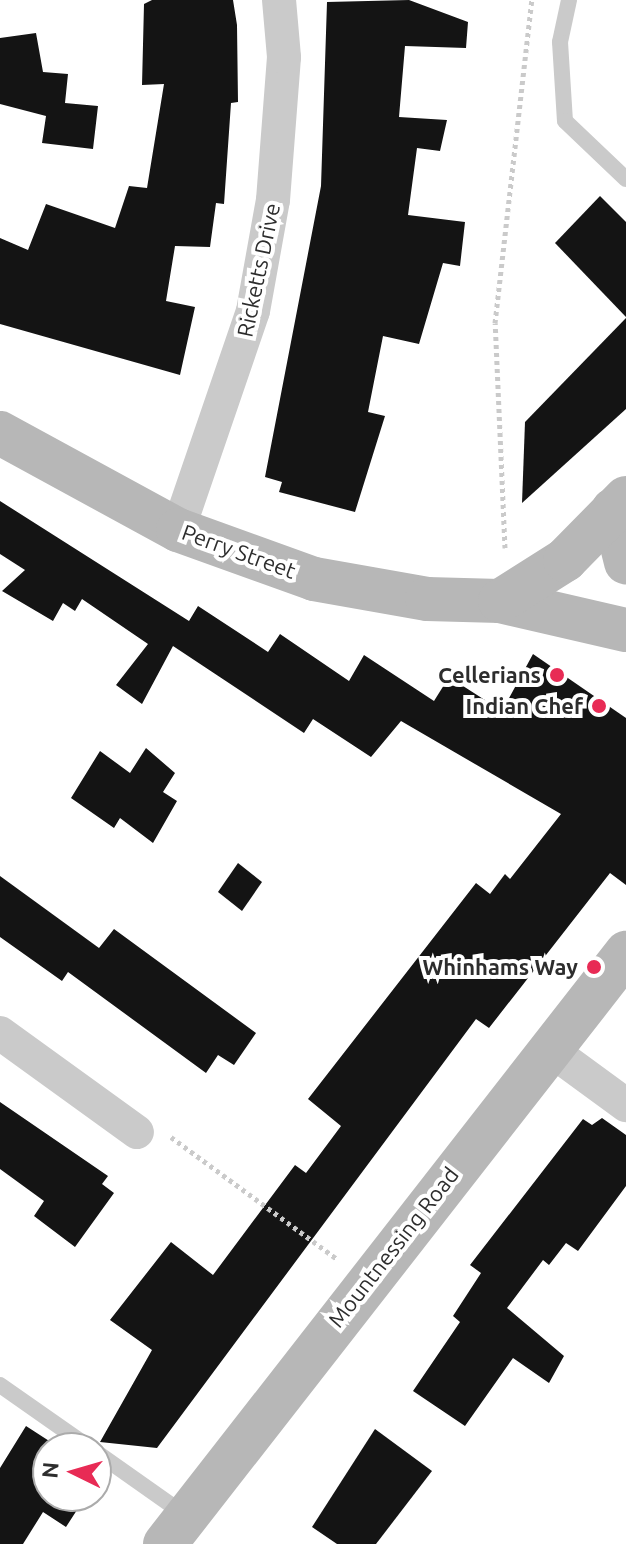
<!DOCTYPE html>
<style>
body{margin:0}
#map{position:relative;width:626px;height:1544px;overflow:hidden;background:#fff;font-family:Ubuntu,sans-serif}
div>[style]{position:absolute}
.building>*{inset:0;background:#141414}
.path>*{height:5px;margin-top:-2.5px;transform-origin:0;background:repeating-linear-gradient(90deg,#cacaca 0 4px,transparent 0 8px)}
.lane>*{height:16px;margin:-8px;padding:0 8px;transform-origin:8px;border-radius:8px;background:#cacaca}
.street>*{height:34px;margin:-17px;padding:0 17px;transform-origin:17px;border-radius:17px;background:#cacaca}
.secondary>*{height:44px;margin:-22px;padding:0 22px;transform-origin:22px;border-radius:22px;background:#b7b7b7}
.dots>*{width:22px;height:22px;translate:-50% -50%;box-sizing:border-box;border:4px solid #fff;border-radius:50%}
span{translate:-50% -50%;white-space:nowrap;text-align:center;line-height:1.15;-webkit-text-stroke:8px #fff;paint-order:stroke}
.street-label{font-size:22px;color:#2d2d2d}
.poi-label{font-size:22px;color:#2d2d2d;font-weight:700}
.right{translate:-100% -50%;text-align:right}
.north{position:absolute;left:32px;top:1432px;width:80px;height:80px;box-sizing:border-box;background:#fff;border:2px solid #ababab;border-radius:50%;rotate:275deg;font-size:22px;font-weight:700;line-height:32px;text-align:center;color:#2d2d2d}
.north::after{content:'';display:block;margin:auto;width:28px;height:36px;background:#e82b55;clip-path:polygon(50% 0,100% 100%,50% 72%,0 100%)}
</style>
<div id="map">
<div class="building">
<div style="clip-path:polygon(152px 0,233px 0,237px 25px,238px 102px,231px 103px,224px 204px,216px 203px,210px 247px,175px 246px,166px 301px,195px 307px,180px 375px,0 324px,0 238px,28px 250px,46px 204px,115px 228px,129px 186px,147px 188px,164px 84px,142px 85px,144px 4px)"></div>
<div style="clip-path:polygon(409px 0,468px 22px,466px 48px,405px 46px,399px 117px,447px 120px,440px 151px,417px 148px,408px 215px,465px 222px,460px 266px,443px 263px,419px 344px,383px 336px,368px 412px,385px 416px,355px 512px,279px 492px,282px 482px,265px 477px,321px 186px,327px 2px)"></div>
<div style="clip-path:polygon(36px 33px,43px 72px,68px 74px,65px 103px,98px 106px,93px 149px,42px 143px,46px 116px,0 104px,0 38px)"></div>
<div style="clip-path:polygon(600px 196px,626px 222px,626px 317px,555px 243px)"></div>
<div style="clip-path:polygon(626px 318px,626px 409px,522px 503px,525px 422px)"></div>
<div style="clip-path:polygon(0 501px,189px 621px,198px 606px,268px 652px,280px 634px,349px 681px,364px 655px,434px 701px,449px 677px,502px 711px,533px 654px,626px 718px,626px 885px,610px 873px,489px 1028px,476px 1019px,157px 1448px,100px 1442px,152px 1350px,110px 1320px,171px 1242px,213px 1275px,295px 1165px,306px 1173px,341px 1126px,308px 1099px,476px 883px,490px 894px,505px 874px,510px 879px,561px 814px,401px 721px,371px 757px,313px 719px,304px 733px,173px 646px,142px 704px,116px 685px,148px 644px,82px 599px,75px 611px,63px 603px,53px 621px,2px 591px,25px 570px,0 554px)"></div>
<div style="clip-path:polygon(146px 748px,175px 773px,163px 792px,177px 801px,153px 843px,120px 818px,114px 828px,71px 798px,100px 751px,130px 773px)"></div>
<div style="clip-path:polygon(238px 863px,262px 882px,242px 911px,218px 892px)"></div>
<div style="clip-path:polygon(0 876px,99px 948px,114px 929px,256px 1033px,234px 1065px,218px 1055px,206px 1073px,68px 972px,62px 981px,0 937px)"></div>
<div style="clip-path:polygon(0 1102px,108px 1176px,102px 1184px,114px 1193px,75px 1247px,34px 1216px,44px 1201px,0 1169px)"></div>
<div style="clip-path:polygon(602px 1118px,626px 1135px,626px 1186px,578px 1251px,566px 1243px,549px 1265px,543px 1260px,507px 1308px,564px 1356px,549px 1383px,513px 1358px,465px 1426px,413px 1391px,460px 1322px,453px 1316px,481px 1273px,470px 1265px,583px 1119px,592px 1125px)"></div>
<div style="clip-path:polygon(26px 1426px,60px 1448px,48px 1448px,48px 1496px,86px 1496px,66px 1527px,43px 1512px,23px 1544px,0 1544px,0 1468px)"></div>
<div style="clip-path:polygon(375px 1429px,432px 1471px,376px 1544px,337px 1544px,312px 1527px)"></div>
</div>
<div class="path">
<div style="left:505px;top:548px;width:225px;rotate:-92.5deg"></div>
<div style="left:495px;top:323px;width:325px;rotate:-83.5deg"></div>
<div style="left:171px;top:1137px;width:206px;rotate:36.3deg"></div>
</div>
<div class="lane">
<div style="left:569px;top:0;width:43px;rotate:102.1deg"></div>
<div style="left:560px;top:42px;width:79px;rotate:86.4deg"></div>
<div style="left:565px;top:121px;width:84px;rotate:43.6deg"></div>
<div style="left:0;top:1385px;width:110px;rotate:35deg"></div>
<div style="left:96px;top:1452px;width:108px;rotate:35.2deg"></div>
</div>
<div class="street">
<div style="left:178px;top:530px;width:231px;rotate:-71.1deg"></div>
<div style="left:253px;top:311px;width:113px;rotate:-79.8deg"></div>
<div style="left:273px;top:200px;width:143px;rotate:-85.6deg"></div>
<div style="left:284px;top:57px;width:57px;rotate:-95deg"></div>
<div style="left:0;top:1033px;width:169px;rotate:35.9deg"></div>
<div style="left:548px;top:1048px;width:97px;rotate:36.2deg"></div>
</div>
<div class="secondary">
<div style="left:0;top:433px;width:203px;rotate:28.6deg"></div>
<div style="left:178px;top:530px;width:145px;rotate:19.8deg"></div>
<div style="left:314px;top:579px;width:115px;rotate:10deg"></div>
<div style="left:427px;top:599px;width:73px;rotate:1.6deg"></div>
<div style="left:500px;top:601px;width:129px;rotate:13deg"></div>
<div style="left:613px;top:510px;width:54px;rotate:76deg"></div>
<div style="left:500px;top:601px;width:77px;rotate:-32.2deg"></div>
<div style="left:565px;top:560px;width:87px;rotate:-45.5deg"></div>
<div style="left:165px;top:1544px;width:750px;rotate:-52.04deg"></div>
</div>
<div class="dots">
<div style="left:557px;top:675px;background:#e82b55"></div>
<div style="left:599px;top:706px;background:#e82b55"></div>
<div style="left:594px;top:967px;background:#e82b55"></div>
</div>
<div class="street-label">
<span style="left:258px;top:270px;rotate:-78deg">Ricketts Drive</span>
<span style="left:239px;top:551px;rotate:20deg">Perry Street</span>
<span style="left:393px;top:1247px;rotate:-52deg">Mountnessing Road</span>
</div>
<div class="poi-label">
<span class="right" style="left:541px;top:675px">Cellerians</span>
<span class="right" style="left:583px;top:706px">Indian Chef</span>
<span class="right" style="left:578px;top:967px">Whinhams Way</span>
</div>
<div class="north">N</div>
</div>
